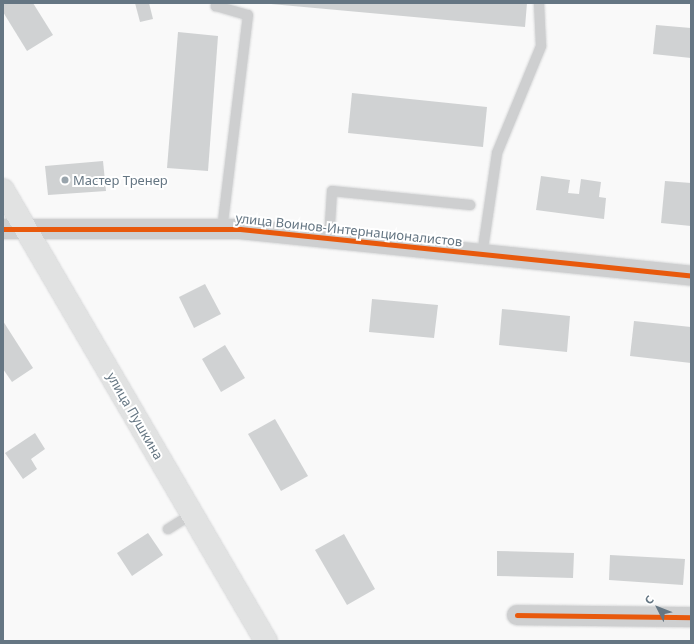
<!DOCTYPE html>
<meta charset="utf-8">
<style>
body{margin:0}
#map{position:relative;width:694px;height:644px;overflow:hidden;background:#f9f9f9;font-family:"Noto Sans",sans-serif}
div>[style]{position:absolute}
.building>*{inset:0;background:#d0d2d3}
.roads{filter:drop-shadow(0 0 1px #d5d6d7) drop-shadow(0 0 1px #d5d6d7)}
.service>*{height:10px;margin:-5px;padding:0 5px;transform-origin:5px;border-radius:5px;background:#cecfd0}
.minor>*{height:20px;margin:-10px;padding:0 10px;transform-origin:10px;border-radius:10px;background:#cecfd0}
.primary>*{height:22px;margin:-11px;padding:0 11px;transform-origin:11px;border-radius:11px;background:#e1e2e2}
.cycleway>*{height:5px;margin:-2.5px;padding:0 2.5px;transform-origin:2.5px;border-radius:2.5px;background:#e8590c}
.dots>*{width:11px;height:11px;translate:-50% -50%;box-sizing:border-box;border:2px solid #fff;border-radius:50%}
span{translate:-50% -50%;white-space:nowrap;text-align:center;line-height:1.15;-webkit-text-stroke:4px #fff;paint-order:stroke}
.poi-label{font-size:13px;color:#657683}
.left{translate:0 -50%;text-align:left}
.street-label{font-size:13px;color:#657683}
.frame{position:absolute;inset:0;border:4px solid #657683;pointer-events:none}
.north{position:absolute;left:638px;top:588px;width:40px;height:40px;-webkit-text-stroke:3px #fff;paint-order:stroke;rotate:312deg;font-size:11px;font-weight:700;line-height:16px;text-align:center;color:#657683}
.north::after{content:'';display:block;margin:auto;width:14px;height:18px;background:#657683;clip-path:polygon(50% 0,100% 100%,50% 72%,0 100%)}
</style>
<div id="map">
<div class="building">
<div style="clip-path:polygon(3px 3px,33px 3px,53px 35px,27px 51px,3px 12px)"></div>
<div style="clip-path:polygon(135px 3px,149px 3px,153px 19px,140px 22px)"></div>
<div style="clip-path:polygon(260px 3px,527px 3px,525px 27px)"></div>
<div style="clip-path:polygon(656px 25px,691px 28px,691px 58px,653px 54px)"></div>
<div style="clip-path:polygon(178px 32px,218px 36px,208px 171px,167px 168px)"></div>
<div style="clip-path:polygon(352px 93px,487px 107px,483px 147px,348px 133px)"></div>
<div style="clip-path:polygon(103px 161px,106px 191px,48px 195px,45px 166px)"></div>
<div style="clip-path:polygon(541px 176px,570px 180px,568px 193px,579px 194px,581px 179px,601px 182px,599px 197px,606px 198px,604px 219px,536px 210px)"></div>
<div style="clip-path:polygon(665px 181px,691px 183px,691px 226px,661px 223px)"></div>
<div style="clip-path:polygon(205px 284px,221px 314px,194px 328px,179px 297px)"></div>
<div style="clip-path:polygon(372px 299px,438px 305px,434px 338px,369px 332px)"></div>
<div style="clip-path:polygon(502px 309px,570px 316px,567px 352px,499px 345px)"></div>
<div style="clip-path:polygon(3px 321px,33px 368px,12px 382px,3px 369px)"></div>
<div style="clip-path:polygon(634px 321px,691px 327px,691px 363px,630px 356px)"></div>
<div style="clip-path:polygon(225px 345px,245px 378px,221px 392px,202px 359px)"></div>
<div style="clip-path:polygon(275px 419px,308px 476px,281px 491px,248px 434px)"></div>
<div style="clip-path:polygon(35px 433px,45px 449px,31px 459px,37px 469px,23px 479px,5px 453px)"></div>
<div style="clip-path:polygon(148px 533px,163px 555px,132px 576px,117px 553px)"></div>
<div style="clip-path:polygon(344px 534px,375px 589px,347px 605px,315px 550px)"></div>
<div style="clip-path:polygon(497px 551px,574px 553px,573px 578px,497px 576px)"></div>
<div style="clip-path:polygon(610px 555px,685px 559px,683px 585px,609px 580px)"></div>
</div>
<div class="roads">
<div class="service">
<div style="left:218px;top:3px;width:4px;rotate:124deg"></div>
<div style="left:216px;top:6px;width:33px;rotate:16deg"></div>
<div style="left:248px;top:15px;width:216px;rotate:96.9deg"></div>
<div style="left:329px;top:239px;width:48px;rotate:-86.4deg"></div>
<div style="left:332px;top:191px;width:139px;rotate:5.8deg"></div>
<div style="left:482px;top:255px;width:103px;rotate:-81.6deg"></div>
<div style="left:497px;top:153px;width:116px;rotate:-67.6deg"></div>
<div style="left:541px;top:46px;width:43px;rotate:-92.7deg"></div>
<div style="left:168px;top:529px;width:28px;rotate:-32deg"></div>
</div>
<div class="minor">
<div style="left:3px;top:229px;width:237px"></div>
<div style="left:240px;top:229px;width:453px;rotate:5.9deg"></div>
<div style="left:517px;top:615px;width:174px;rotate:0.7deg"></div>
</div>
<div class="primary">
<div style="left:3px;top:190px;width:522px;rotate:59.75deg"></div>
</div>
</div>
<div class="cycleway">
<div style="left:3px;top:229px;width:237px"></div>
<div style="left:240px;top:229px;width:453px;rotate:5.9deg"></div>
<div style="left:517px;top:615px;width:174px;rotate:0.7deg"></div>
</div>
<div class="dots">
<div style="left:65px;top:180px;background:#99a4ac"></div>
</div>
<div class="poi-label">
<span class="left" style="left:73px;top:180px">Мастер Тренер</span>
</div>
<div class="street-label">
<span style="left:349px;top:230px;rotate:6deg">улица Воинов-Интернационалистов</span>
<span style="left:135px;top:416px;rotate:60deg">улица Пушкина</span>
</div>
<div class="frame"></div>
<div class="north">С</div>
</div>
